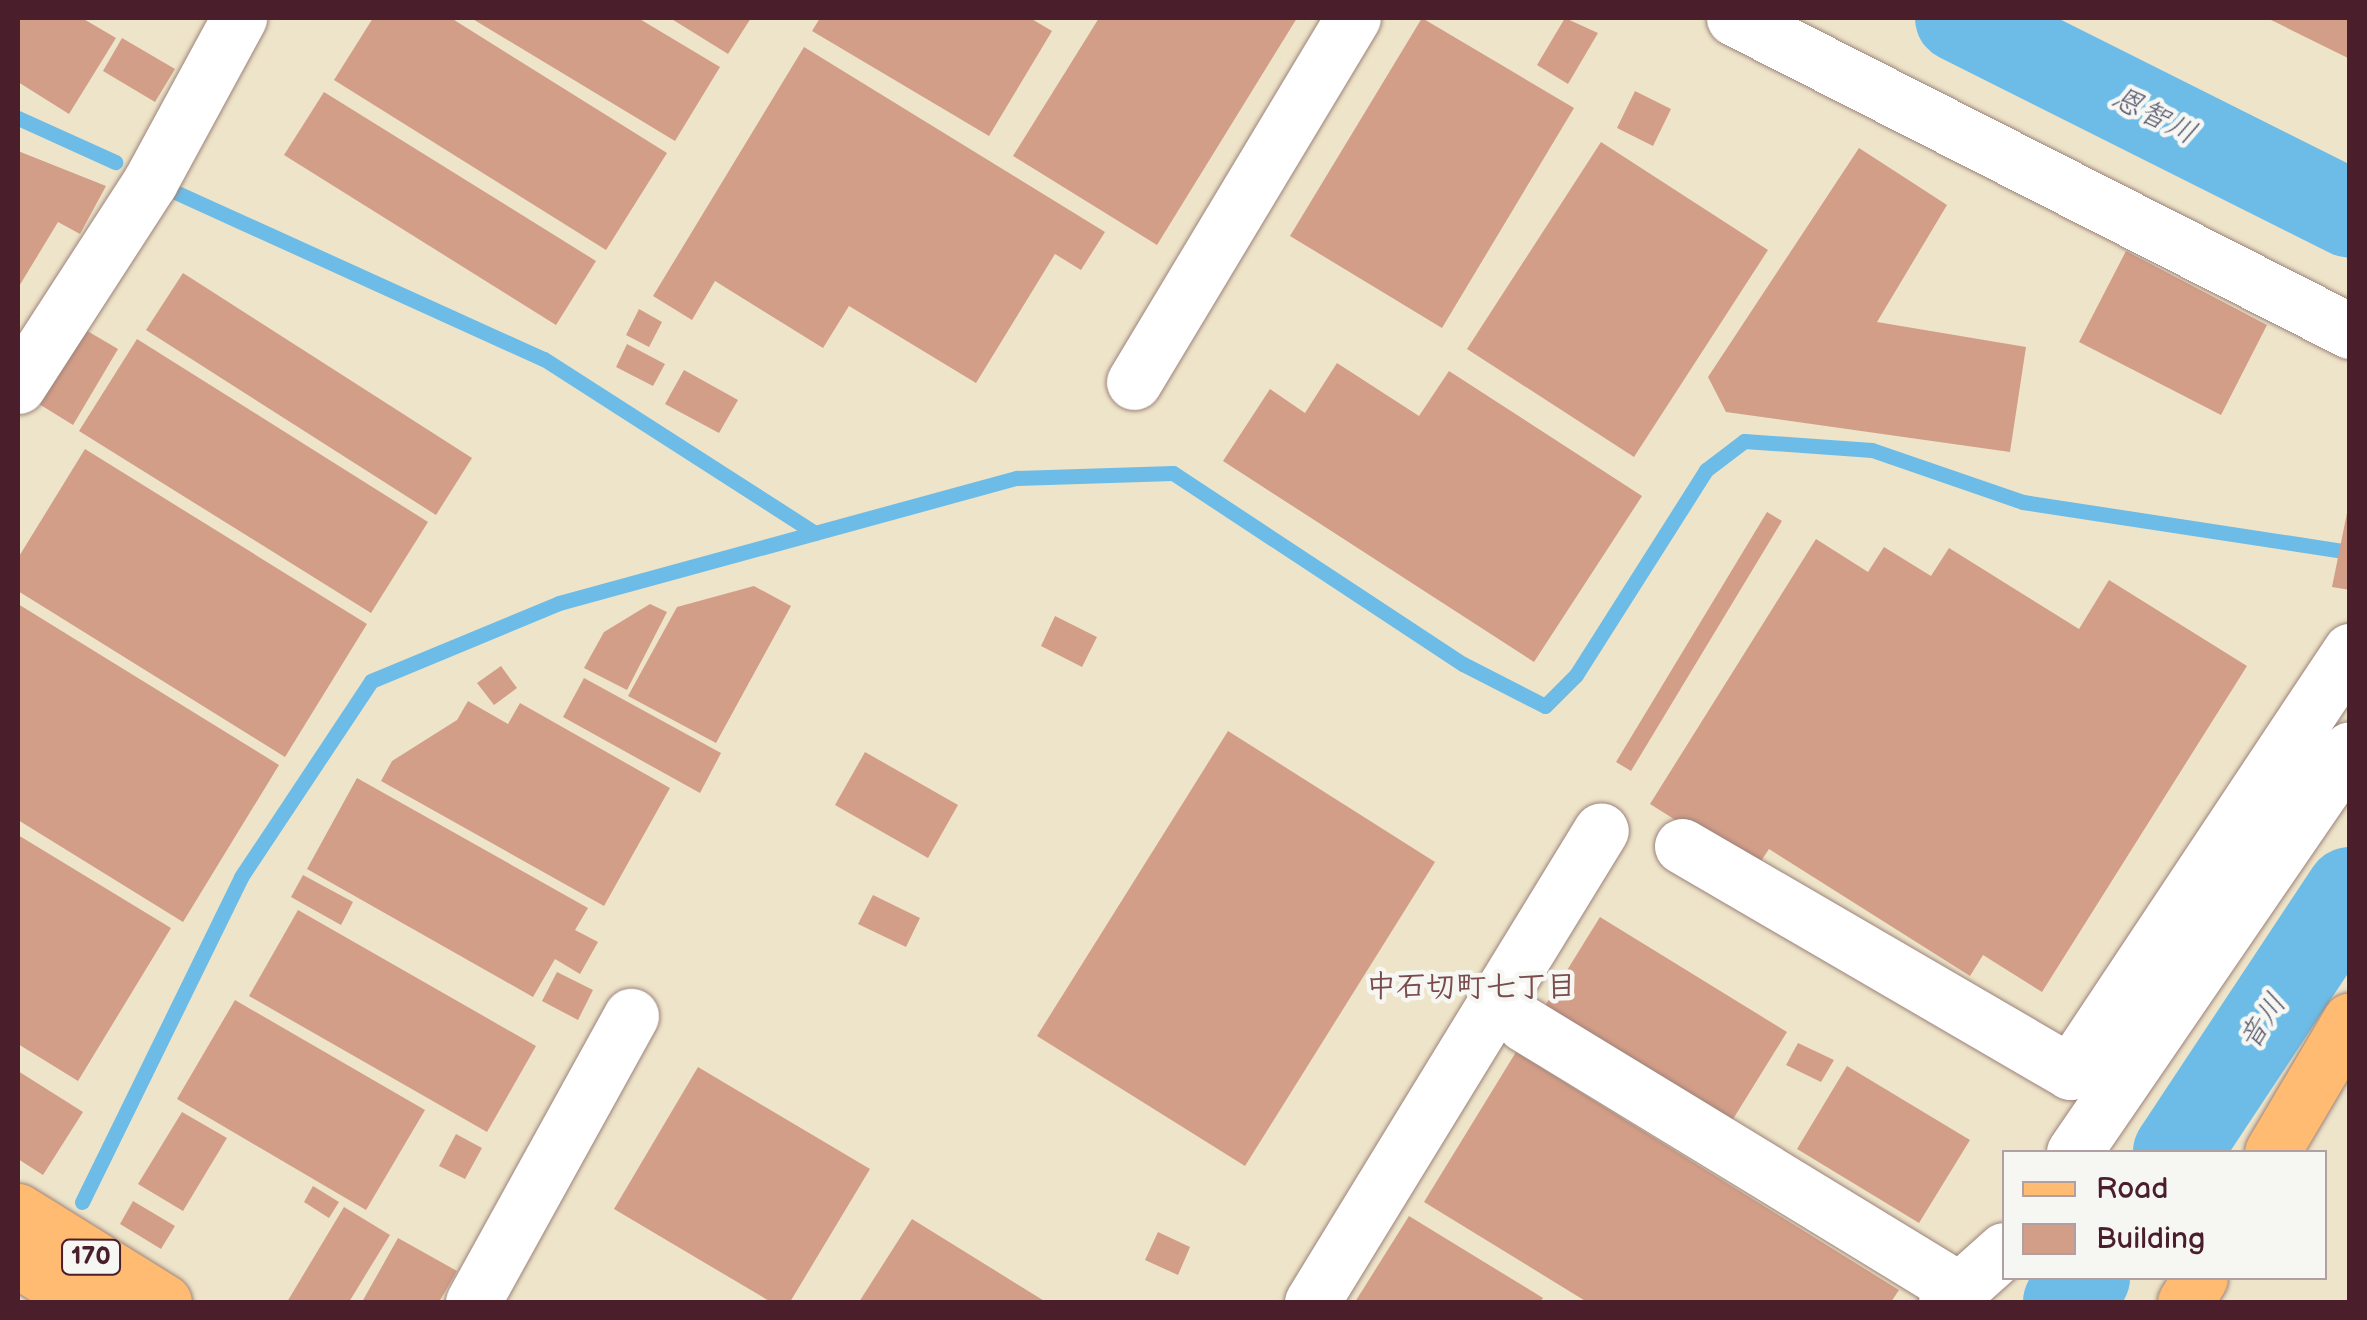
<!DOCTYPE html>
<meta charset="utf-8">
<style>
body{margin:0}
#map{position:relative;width:2367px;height:1320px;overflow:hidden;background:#eee4c9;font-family:"Balsamiq Sans","Klee One",sans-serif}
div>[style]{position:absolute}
.stream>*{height:15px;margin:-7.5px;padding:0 7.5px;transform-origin:7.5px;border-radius:7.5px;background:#6cbce7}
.river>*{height:88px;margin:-44px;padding:0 44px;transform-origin:44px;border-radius:44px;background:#6cbce7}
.building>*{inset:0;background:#d39e88}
.roads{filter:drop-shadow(0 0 2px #9c827a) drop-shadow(0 0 2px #9c827a)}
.minor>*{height:55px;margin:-27.5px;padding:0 27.5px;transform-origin:27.5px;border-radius:27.5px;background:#fff}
.major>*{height:55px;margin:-27.5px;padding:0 27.5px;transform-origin:27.5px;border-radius:27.5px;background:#febb71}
.highway>*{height:55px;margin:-27.5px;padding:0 27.5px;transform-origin:27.5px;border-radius:27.5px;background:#febb71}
span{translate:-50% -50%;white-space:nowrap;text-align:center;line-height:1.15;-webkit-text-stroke:9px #f6f6f2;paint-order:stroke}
.shield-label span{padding:2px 8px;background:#f6f6f2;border:2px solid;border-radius:8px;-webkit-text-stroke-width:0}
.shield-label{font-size:25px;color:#4a1f2b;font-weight:700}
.water-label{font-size:30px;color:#56566d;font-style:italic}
.neighbourhood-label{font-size:30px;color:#7a4b4c;font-weight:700}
.frame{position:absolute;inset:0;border:20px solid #4a1f2b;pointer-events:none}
.legend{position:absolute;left:2002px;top:1150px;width:325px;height:130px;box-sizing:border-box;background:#f6f6f2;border:2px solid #b1a0a2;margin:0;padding:12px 18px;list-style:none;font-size:30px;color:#4a1f2b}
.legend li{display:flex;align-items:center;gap:20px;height:50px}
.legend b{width:50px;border:2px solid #b1a0a2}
</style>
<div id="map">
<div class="stream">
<div style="left:18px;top:118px;width:107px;rotate:24.4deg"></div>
<div style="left:173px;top:191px;width:407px;rotate:24.4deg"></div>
<div style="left:544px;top:359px;width:322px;rotate:32.7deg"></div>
<div style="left:82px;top:1202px;width:362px;rotate:-63.9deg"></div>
<div style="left:241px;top:877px;width:235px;rotate:-56.4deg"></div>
<div style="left:371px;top:681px;width:204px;rotate:-22.5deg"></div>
<div style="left:559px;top:603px;width:475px;rotate:-15.3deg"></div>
<div style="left:1017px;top:478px;width:156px;rotate:-1.8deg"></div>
<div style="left:1173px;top:473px;width:347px;rotate:33.4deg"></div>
<div style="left:1463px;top:664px;width:92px;rotate:27.1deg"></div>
<div style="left:1545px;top:706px;width:44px;rotate:-45deg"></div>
<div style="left:1576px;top:675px;width:243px;rotate:-57.6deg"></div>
<div style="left:1706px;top:470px;width:48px;rotate:-37.3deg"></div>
<div style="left:1744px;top:441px;width:128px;rotate:4deg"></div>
<div style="left:1872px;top:450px;width:160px;rotate:19deg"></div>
<div style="left:2023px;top:502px;width:331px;rotate:8.7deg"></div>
</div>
<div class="river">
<div style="left:1959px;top:18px;width:437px;rotate:26.6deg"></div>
<div style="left:2177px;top:1152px;width:313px;rotate:-56.5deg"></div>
<div style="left:2067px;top:1302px;width:31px;rotate:-52deg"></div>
</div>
<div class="building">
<div style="clip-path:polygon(18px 18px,82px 18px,116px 38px,69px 114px,18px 82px)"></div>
<div style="clip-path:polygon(373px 18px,451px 18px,667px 153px,606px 250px,334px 80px)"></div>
<div style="clip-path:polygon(471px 18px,638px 18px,720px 67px,675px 141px)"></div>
<div style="clip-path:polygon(670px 18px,751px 18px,728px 54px)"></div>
<div style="clip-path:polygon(820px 18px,1030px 18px,1052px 31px,989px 136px,812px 31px)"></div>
<div style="clip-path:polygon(1099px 18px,1297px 18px,1157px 245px,1013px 156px)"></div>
<div style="clip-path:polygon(1422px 18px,1574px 108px,1442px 328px,1290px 236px)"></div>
<div style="clip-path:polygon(1565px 18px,1598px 33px,1568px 84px,1537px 65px)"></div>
<div style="clip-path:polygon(2267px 18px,2350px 18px,2350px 59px)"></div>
<div style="clip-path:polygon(122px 38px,175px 69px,155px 102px,103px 71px)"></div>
<div style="clip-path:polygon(804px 47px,1105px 232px,1081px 270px,1055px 254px,976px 383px,849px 306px,823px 348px,715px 281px,692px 320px,653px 296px)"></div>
<div style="clip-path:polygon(1635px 91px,1671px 109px,1653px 146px,1617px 128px)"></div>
<div style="clip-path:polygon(324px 92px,596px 261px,556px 325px,284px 155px)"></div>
<div style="clip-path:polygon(1601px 142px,1768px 250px,1634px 457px,1467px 349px)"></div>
<div style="clip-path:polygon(1859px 148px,1947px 205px,1877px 322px,2026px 347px,2010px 452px,1726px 412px,1708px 377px)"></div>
<div style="clip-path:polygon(18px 151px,106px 186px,80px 234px,58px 222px,18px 288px)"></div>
<div style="clip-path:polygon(2126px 251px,2267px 325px,2221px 415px,2079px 342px)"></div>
<div style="clip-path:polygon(183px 273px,472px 458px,436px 515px,146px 330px)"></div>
<div style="clip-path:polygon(639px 309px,662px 322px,649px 347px,626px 335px)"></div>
<div style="clip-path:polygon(84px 329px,118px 349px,73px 425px,39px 404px)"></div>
<div style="clip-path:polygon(137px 339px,428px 522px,371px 613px,79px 431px)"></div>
<div style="clip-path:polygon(627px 344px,665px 364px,653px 386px,616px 367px)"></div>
<div style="clip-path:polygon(1337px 363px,1419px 416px,1449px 371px,1642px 496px,1534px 662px,1223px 461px,1270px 389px,1305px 413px)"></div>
<div style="clip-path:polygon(684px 370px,738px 400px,719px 433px,665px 404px)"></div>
<div style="clip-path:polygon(85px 449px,367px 624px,285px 757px,18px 591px,18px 558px)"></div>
<div style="clip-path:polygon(2348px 508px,2350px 508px,2350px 590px,2332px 587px)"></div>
<div style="clip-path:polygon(1767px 512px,1782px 521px,1631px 771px,1616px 762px)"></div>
<div style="clip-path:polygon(1816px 539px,1868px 572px,1884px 547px,1931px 576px,1949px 548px,2079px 629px,2109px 580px,2247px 666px,2042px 992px,1983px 955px,1970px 976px,1769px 849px,1755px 870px,1650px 804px)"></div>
<div style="clip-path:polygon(754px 586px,791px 606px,716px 743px,628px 696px,677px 607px)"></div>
<div style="clip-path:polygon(18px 604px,279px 765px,183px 922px,18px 820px)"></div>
<div style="clip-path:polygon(650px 604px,667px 612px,627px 690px,584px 668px,604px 632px)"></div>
<div style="clip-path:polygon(1055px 616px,1097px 637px,1082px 667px,1041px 646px)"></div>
<div style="clip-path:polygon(501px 666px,517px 688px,494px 705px,477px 683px)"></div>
<div style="clip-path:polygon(584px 678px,721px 753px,700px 793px,563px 717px)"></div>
<div style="clip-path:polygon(468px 701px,508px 724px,520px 703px,670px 788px,604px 906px,381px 781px,392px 761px,457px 720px)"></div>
<div style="clip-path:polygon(1228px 731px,1435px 862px,1245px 1166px,1037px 1036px)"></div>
<div style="clip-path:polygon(865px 752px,958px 805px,928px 858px,835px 805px)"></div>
<div style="clip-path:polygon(357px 778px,588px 908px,575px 930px,598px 942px,580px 974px,555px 959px,533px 997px,307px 869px)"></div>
<div style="clip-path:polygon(18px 835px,171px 928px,78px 1081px,18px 1044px)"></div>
<div style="clip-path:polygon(303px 875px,353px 902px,341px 925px,291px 897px)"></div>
<div style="clip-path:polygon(873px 895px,920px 918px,906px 947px,858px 924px)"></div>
<div style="clip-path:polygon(298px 910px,536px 1046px,487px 1132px,249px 996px)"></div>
<div style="clip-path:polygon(1600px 917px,1787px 1032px,1730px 1124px,1535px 1022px)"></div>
<div style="clip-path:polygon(557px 972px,593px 990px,578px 1020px,542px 1001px)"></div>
<div style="clip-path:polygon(235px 1000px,425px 1110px,366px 1210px,177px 1099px)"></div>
<div style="clip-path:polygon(1798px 1043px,1834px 1060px,1821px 1082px,1786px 1065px)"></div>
<div style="clip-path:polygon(1516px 1052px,1899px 1290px,1891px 1302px,1587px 1302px,1424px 1202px)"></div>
<div style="clip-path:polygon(1847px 1066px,1970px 1140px,1919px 1223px,1797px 1149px)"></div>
<div style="clip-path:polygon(698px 1067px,870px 1169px,790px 1302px,771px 1302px,614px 1209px)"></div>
<div style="clip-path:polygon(18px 1071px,83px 1112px,43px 1175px,18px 1159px)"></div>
<div style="clip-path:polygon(182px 1112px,227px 1138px,183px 1211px,138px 1184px)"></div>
<div style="clip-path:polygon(456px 1134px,482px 1148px,465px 1179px,439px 1166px)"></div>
<div style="clip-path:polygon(313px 1186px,339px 1202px,329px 1218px,304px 1202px)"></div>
<div style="clip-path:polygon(133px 1201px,175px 1226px,161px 1249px,120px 1224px)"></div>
<div style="clip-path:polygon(344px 1207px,390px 1235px,349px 1302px,287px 1302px)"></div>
<div style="clip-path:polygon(1409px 1216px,1543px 1298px,1540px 1302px,1355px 1302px)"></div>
<div style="clip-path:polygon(912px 1219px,1046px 1302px,859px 1302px)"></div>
<div style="clip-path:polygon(1158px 1232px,1190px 1247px,1178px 1275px,1145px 1260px)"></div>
<div style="clip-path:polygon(398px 1238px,457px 1271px,439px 1302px,362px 1302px)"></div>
</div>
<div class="roads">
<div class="minor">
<div style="left:1734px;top:18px;width:691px;rotate:26.94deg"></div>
<div style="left:1134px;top:382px;width:425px;rotate:-59deg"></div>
<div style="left:18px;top:386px;width:243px;rotate:-57.1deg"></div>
<div style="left:150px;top:182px;width:187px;rotate:-61.5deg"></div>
<div style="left:1682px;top:846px;width:449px;rotate:30.2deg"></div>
<div style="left:2070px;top:1072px;width:506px;rotate:-56.37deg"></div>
<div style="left:1524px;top:1024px;width:511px;rotate:31.39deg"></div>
<div style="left:2074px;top:1152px;width:488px;rotate:-55.6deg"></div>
<div style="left:473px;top:1302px;width:327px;rotate:-61.1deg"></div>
<div style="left:1312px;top:1302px;width:553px;rotate:-58.52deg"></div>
<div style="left:1946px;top:1302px;width:78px;rotate:-41.9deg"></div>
</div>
<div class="major">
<div style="left:2272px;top:1152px;width:153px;rotate:-59.4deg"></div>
<div style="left:2185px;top:1302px;width:28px;rotate:-58deg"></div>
</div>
<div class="highway">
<div style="left:18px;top:1211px;width:172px;rotate:31.9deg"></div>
<div style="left:18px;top:1260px;width:80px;rotate:31.7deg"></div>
</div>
</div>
<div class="shield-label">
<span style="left:91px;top:1257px">170</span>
</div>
<div class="water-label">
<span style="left:2154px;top:116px;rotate:27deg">恩智川</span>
<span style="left:2263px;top:1022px;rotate:-57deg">音川</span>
</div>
<div class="neighbourhood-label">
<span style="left:1471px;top:987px">中石切町七丁目</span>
</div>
<div class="frame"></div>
<ul class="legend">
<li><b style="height:12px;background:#febb71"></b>Road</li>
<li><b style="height:28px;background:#d39e88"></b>Building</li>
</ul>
</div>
